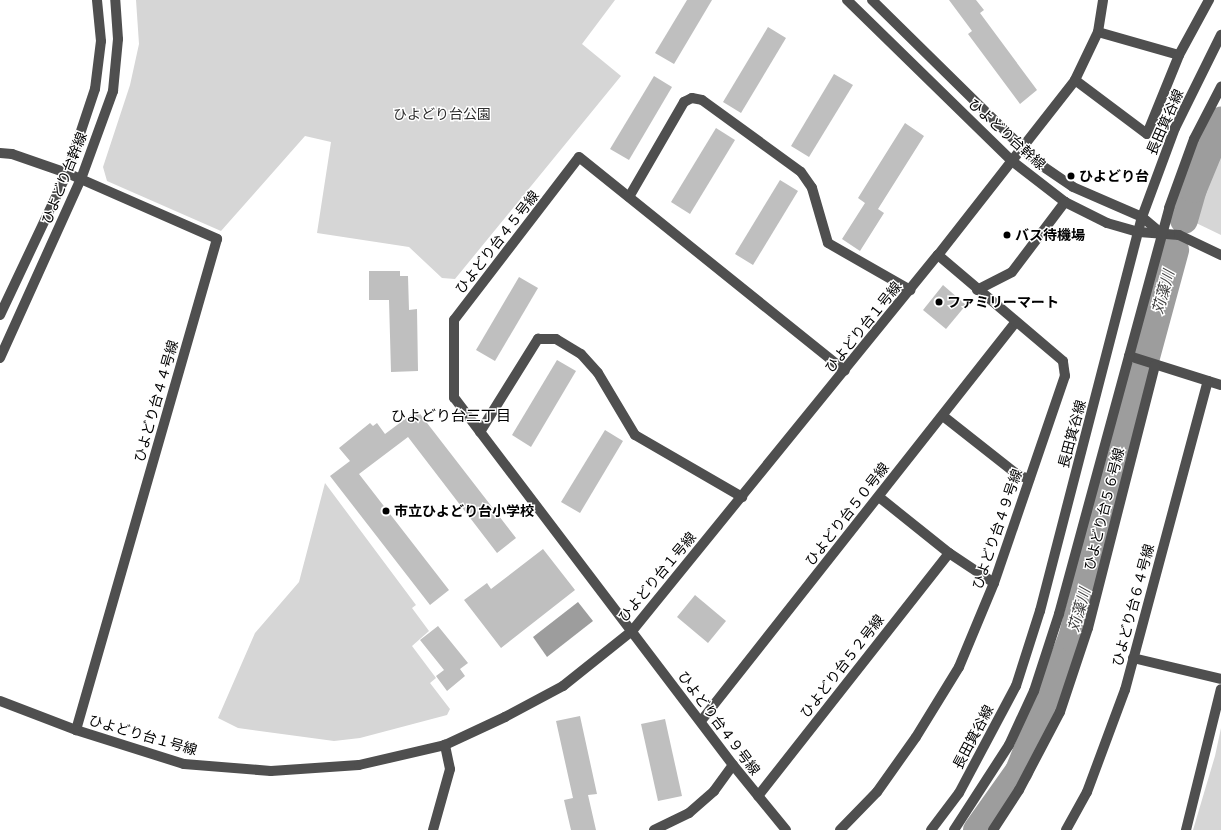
<!DOCTYPE html>
<meta charset="utf-8">
<style>
body{margin:0}
#map{position:relative;width:1221px;height:830px;overflow:hidden;background:#fff;font-family:"IBM Plex Sans","Noto Sans JP",sans-serif}
div>[style]{position:absolute}
.green>*{inset:0;background:#d6d6d6}
.water>*{inset:0;background:#9d9d9d}
.river>*{height:28px;margin:-14px;padding:0 14px;transform-origin:14px;border-radius:14px;background:#9d9d9d}
.building>*{inset:0;background:#bfbfbf}
.minor>*{height:10px;margin:-5px;padding:0 5px;transform-origin:5px;border-radius:5px;background:#4f4f4f}
.dots>*{width:11px;height:11px;translate:-50% -50%;box-sizing:border-box;border:2px solid #fff;border-radius:50%}
span{translate:-50% -50%;white-space:nowrap;text-align:center;line-height:1.15;-webkit-text-stroke:3px #fff;paint-order:stroke}
.park-label{font-size:14px;color:#2d2d2d}
.street-label{font-size:14px;color:#000}
.poi-label{font-size:14px;color:#000;font-weight:700}
.left{translate:0 -50%;text-align:left}
.water-label{font-size:15px;color:#3e3e3e;font-style:italic}
.neighbourhood-label{font-size:15px;color:#000}
</style>
<div id="map">
<div class="green">
<div style="clip-path:polygon(136px 0,615px 0,582px 44px,621px 76px,455px 279px,442px 278px,409px 247px,317px 233px,331px 142px,305px 136px,221px 231px,107px 181px,103px 167px,130px 85px,139px 44px)"></div>
<div style="clip-path:polygon(1221px 115px,1221px 235px,1190px 220px,1208px 139px)"></div>
<div style="clip-path:polygon(325px 483px,416px 605px,412px 608px,429px 631px,412px 646px,436px 678px,430px 683px,450px 709px,447px 715px,360px 738px,334px 741px,238px 728px,218px 718px,255px 633px,299px 582px)"></div>
<div style="clip-path:polygon(1221px 728px,1221px 830px,1193px 830px,1215px 756px)"></div>
</div>
<div class="water">
<div style="clip-path:polygon(578px 602px,593px 621px,547px 657px,533px 637px)"></div>
</div>
<div class="river">
<div style="left:1184px;top:220px;width:32px;rotate:-74deg"></div>
<div style="left:1193px;top:189px;width:74px;rotate:-67.6deg"></div>
<div style="left:1146px;top:357px;width:111px;rotate:-74.8deg"></div>
<div style="left:977px;top:830px;width:72px;rotate:-54.6deg"></div>
<div style="left:1019px;top:771px;width:143px;rotate:-68.3deg"></div>
<div style="left:1072px;top:638px;width:273px;rotate:-75.4deg"></div>
</div>
<div class="building">
<div style="clip-path:polygon(687px 0,712px 0,674px 64px,655px 53px)"></div>
<div style="clip-path:polygon(949px 0,976px 0,984px 10px,980px 13px,1037px 90px,1020px 104px,968px 34px,972px 31px)"></div>
<div style="clip-path:polygon(768px 27px,786px 38px,741px 113px,723px 102px)"></div>
<div style="clip-path:polygon(834px 74px,853px 85px,809px 157px,791px 146px)"></div>
<div style="clip-path:polygon(654px 76px,672px 87px,629px 160px,610px 149px)"></div>
<div style="clip-path:polygon(905px 123px,924px 136px,878px 209px,884px 213px,860px 251px,842px 239px,865px 203px,858px 198px)"></div>
<div style="clip-path:polygon(716px 128px,735px 140px,690px 214px,671px 202px)"></div>
<div style="clip-path:polygon(780px 180px,798px 191px,753px 265px,735px 254px)"></div>
<div style="clip-path:polygon(369px 271px,400px 271px,400px 276px,408px 276px,409px 310px,417px 309px,418px 371px,391px 372px,389px 300px,369px 300px)"></div>
<div style="clip-path:polygon(519px 277px,538px 288px,495px 361px,476px 350px)"></div>
<div style="clip-path:polygon(943px 285px,966px 305px,946px 329px,923px 310px)"></div>
<div style="clip-path:polygon(557px 360px,576px 371px,531px 447px,512px 435px)"></div>
<div style="clip-path:polygon(417px 410px,516px 538px,497px 553px,408px 437px,359px 474px,449px 590px,430px 605px,330px 476px,350px 461px,339px 448px,370px 423px,373px 426px,377px 423px,385px 434px)"></div>
<div style="clip-path:polygon(605px 430px,623px 441px,580px 513px,561px 502px)"></div>
<div style="clip-path:polygon(543px 549px,575px 590px,501px 648px,464px 600px,487px 583px,491px 589px)"></div>
<div style="clip-path:polygon(695px 595px,726px 621px,708px 643px,677px 617px)"></div>
<div style="clip-path:polygon(438px 626px,468px 663px,460px 669px,465px 676px,447px 691px,436px 676px,444px 670px,420px 640px)"></div>
<div style="clip-path:polygon(580px 716px,597px 794px,588px 795px,596px 830px,571px 830px,564px 800px,573px 798px,556px 721px)"></div>
<div style="clip-path:polygon(665px 719px,682px 796px,658px 801px,641px 724px)"></div>
</div>
<div class="minor">
<div style="left:847px;top:0;width:231px;rotate:44.3deg"></div>
<div style="left:1012px;top:161px;width:67px;rotate:37.7deg"></div>
<div style="left:1065px;top:202px;width:47px;rotate:26.6deg"></div>
<div style="left:1107px;top:223px;width:33px;rotate:16deg"></div>
<div style="left:1139px;top:232px;width:40px;rotate:4.3deg"></div>
<div style="left:1179px;top:235px;width:47px;rotate:25.5deg"></div>
<div style="left:872px;top:0;width:233px;rotate:44.5deg"></div>
<div style="left:1038px;top:163px;width:42px;rotate:34.4deg"></div>
<div style="left:1073px;top:187px;width:75px;rotate:23.5deg"></div>
<div style="left:1142px;top:217px;width:26px;rotate:40deg"></div>
<div style="left:1098px;top:32px;width:84px;rotate:15.9deg"></div>
<div style="left:1075px;top:80px;width:90px;rotate:36.9deg"></div>
<div style="left:1147px;top:134px;width:85px;rotate:-67.9deg"></div>
<div style="left:1179px;top:55px;width:63px;rotate:-61.4deg"></div>
<div style="left:0;top:153px;width:12px;rotate:5deg"></div>
<div style="left:12px;top:154px;width:58px;rotate:19.1deg"></div>
<div style="left:67px;top:173px;width:164px;rotate:23.7deg"></div>
<div style="left:217px;top:239px;width:511px;rotate:106.02deg"></div>
<div style="left:629px;top:197px;width:110px;rotate:-59.9deg"></div>
<div style="left:684px;top:102px;width:9px;rotate:-27deg"></div>
<div style="left:692px;top:98px;width:10px;rotate:11deg"></div>
<div style="left:702px;top:100px;width:122px;rotate:36deg"></div>
<div style="left:801px;top:172px;width:19px;rotate:55deg"></div>
<div style="left:812px;top:188px;width:57px;rotate:73.8deg"></div>
<div style="left:828px;top:243px;width:95px;rotate:29.8deg"></div>
<div style="left:977px;top:290px;width:39px;rotate:-27deg"></div>
<div style="left:1012px;top:272px;width:88px;rotate:-52.9deg"></div>
<div style="left:0;top:315px;width:157px;rotate:-64.7deg"></div>
<div style="left:67px;top:173px;width:89px;rotate:-71.6deg"></div>
<div style="left:95px;top:89px;width:48px;rotate:-82.9deg"></div>
<div style="left:101px;top:41px;width:41px;rotate:-95.6deg"></div>
<div style="left:1129px;top:356px;width:96px;rotate:17.5deg"></div>
<div style="left:0;top:358px;width:196px;rotate:-65.7deg"></div>
<div style="left:81px;top:179px;width:94px;rotate:-70deg"></div>
<div style="left:113px;top:91px;width:52px;rotate:-84.5deg"></div>
<div style="left:118px;top:39px;width:39px;rotate:-94deg"></div>
<div style="left:943px;top:416px;width:95px;rotate:38.2deg"></div>
<div style="left:1018px;top:475px;width:12px;rotate:20deg"></div>
<div style="left:480px;top:432px;width:110px;rotate:-58.1deg"></div>
<div style="left:538px;top:339px;width:18px"></div>
<div style="left:556px;top:339px;width:29px;rotate:31deg"></div>
<div style="left:581px;top:354px;width:25px;rotate:48deg"></div>
<div style="left:598px;top:373px;width:72px;rotate:59.2deg"></div>
<div style="left:635px;top:435px;width:124px;rotate:30.1deg"></div>
<div style="left:879px;top:497px;width:90px;rotate:38.7deg"></div>
<div style="left:949px;top:553px;width:54px;rotate:33.7deg"></div>
<div style="left:1133px;top:658px;width:90px;rotate:13.4deg"></div>
<div style="left:0;top:701px;width:81px;rotate:20.9deg"></div>
<div style="left:76px;top:730px;width:113px;rotate:17.5deg"></div>
<div style="left:184px;top:764px;width:87px;rotate:4.6deg"></div>
<div style="left:271px;top:771px;width:88px;rotate:-3.9deg"></div>
<div style="left:359px;top:765px;width:88px;rotate:-13.1deg"></div>
<div style="left:445px;top:745px;width:66px;rotate:-25deg"></div>
<div style="left:505px;top:717px;width:66px;rotate:-28.1deg"></div>
<div style="left:563px;top:686px;width:88px;rotate:-38.6deg"></div>
<div style="left:632px;top:631px;width:485px;rotate:-50.9deg"></div>
<div style="left:938px;top:255px;width:222px;rotate:-51.9deg"></div>
<div style="left:1075px;top:80px;width:53px;rotate:-64.4deg"></div>
<div style="left:1098px;top:32px;width:32px;rotate:-81deg"></div>
<div style="left:701px;top:721px;width:507px;rotate:-51.73deg"></div>
<div style="left:758px;top:796px;width:309px;rotate:-51.8deg"></div>
<div style="left:433px;top:830px;width:63px;rotate:-74.4deg"></div>
<div style="left:450px;top:769px;width:25px;rotate:-102deg"></div>
<div style="left:654px;top:830px;width:39px;rotate:-26deg"></div>
<div style="left:689px;top:813px;width:33px;rotate:-41deg"></div>
<div style="left:714px;top:791px;width:32px;rotate:-54deg"></div>
<div style="left:786px;top:830px;width:84px;rotate:-129.2deg"></div>
<div style="left:733px;top:765px;width:461px;rotate:-127.2deg"></div>
<div style="left:454px;top:398px;width:78px;rotate:-90deg"></div>
<div style="left:454px;top:320px;width:205px;rotate:-52.5deg"></div>
<div style="left:579px;top:157px;width:341px;rotate:38.8deg"></div>
<div style="left:840px;top:830px;width:53px;rotate:-45.8deg"></div>
<div style="left:877px;top:792px;width:67px;rotate:-54.7deg"></div>
<div style="left:916px;top:737px;width:82px;rotate:-58.4deg"></div>
<div style="left:959px;top:667px;width:91px;rotate:-67.4deg"></div>
<div style="left:994px;top:583px;width:219px;rotate:-71.1deg"></div>
<div style="left:1065px;top:376px;width:15px;rotate:-98deg"></div>
<div style="left:1063px;top:361px;width:164px;rotate:-139.7deg"></div>
<div style="left:931px;top:830px;width:46px;rotate:-52.9deg"></div>
<div style="left:959px;top:793px;width:121px;rotate:-62deg"></div>
<div style="left:1016px;top:686px;width:79px;rotate:-72.3deg"></div>
<div style="left:1040px;top:611px;width:407px;rotate:-75.5deg"></div>
<div style="left:1142px;top:217px;width:95px;rotate:-69.7deg"></div>
<div style="left:1175px;top:128px;width:104px;rotate:-63.7deg"></div>
<div style="left:954px;top:830px;width:101px;rotate:-57.1deg"></div>
<div style="left:1009px;top:745px;width:60px;rotate:-65.2deg"></div>
<div style="left:1034px;top:691px;width:81px;rotate:-72deg"></div>
<div style="left:1059px;top:614px;width:421px;rotate:-74.8deg"></div>
<div style="left:1169px;top:208px;width:73px;rotate:-70.1deg"></div>
<div style="left:1194px;top:139px;width:59px;rotate:-62.6deg"></div>
<div style="left:993px;top:830px;width:48px;rotate:-57deg"></div>
<div style="left:1019px;top:790px;width:88px;rotate:-62.3deg"></div>
<div style="left:1060px;top:712px;width:89px;rotate:-71.6deg"></div>
<div style="left:1088px;top:628px;width:271px;rotate:-75.7deg"></div>
<div style="left:1066px;top:830px;width:43px;rotate:-61.1deg"></div>
<div style="left:1087px;top:792px;width:109px;rotate:-69.6deg"></div>
<div style="left:1125px;top:690px;width:320px;rotate:-75deg"></div>
<div style="left:1186px;top:830px;width:145px;rotate:-76.1deg"></div>
</div>
<div class="dots">
<div style="left:1071px;top:176px;background:#000"></div>
<div style="left:1007px;top:235px;background:#000"></div>
<div style="left:939px;top:302px;background:#000"></div>
<div style="left:386px;top:511px;background:#000"></div>
</div>
<div class="park-label">
<span style="left:442px;top:114px">ひよどり台公園</span>
</div>
<div class="street-label">
<span style="left:1165px;top:122px;rotate:-66deg">長田箕谷線</span>
<span style="left:1007px;top:134px;rotate:42deg">ひよどり台幹線</span>
<span style="left:64px;top:178px;rotate:-68deg">ひよどり台幹線</span>
<span style="left:497px;top:242px;rotate:-52deg">ひよどり台４５号線</span>
<span style="left:863px;top:327px;rotate:-51deg">ひよどり台１号線</span>
<span style="left:156px;top:401px;rotate:-74deg">ひよどり台４４号線</span>
<span style="left:1072px;top:434px;rotate:-75deg">長田箕谷線</span>
<span style="left:1104px;top:509px;rotate:-76deg">ひよどり台５６号線</span>
<span style="left:847px;top:514px;rotate:-52deg">ひよどり台５０号線</span>
<span style="left:997px;top:529px;rotate:-71deg">ひよどり台４９号線</span>
<span style="left:657px;top:577px;rotate:-50deg">ひよどり台１号線</span>
<span style="left:1133px;top:605px;rotate:-75deg">ひよどり台６４号線</span>
<span style="left:842px;top:666px;rotate:-52deg">ひよどり台５２号線</span>
<span style="left:719px;top:723px;rotate:53deg">ひよどり台４９号線</span>
<span style="left:143px;top:735px;rotate:16deg">ひよどり台１号線</span>
<span style="left:973px;top:737px;rotate:-62deg">長田箕谷線</span>
</div>
<div class="poi-label">
<span class="left" style="left:1079px;top:176px">ひよどり台</span>
<span class="left" style="left:1015px;top:235px">バス待機場</span>
<span class="left" style="left:947px;top:302px">ファミリーマート</span>
<span class="left" style="left:394px;top:511px">市立ひよどり台小学校</span>
</div>
<div class="water-label">
<span style="left:1163px;top:292px;rotate:-75deg">苅藻川</span>
<span style="left:1079px;top:610px;rotate:-75deg">苅藻川</span>
</div>
<div class="neighbourhood-label">
<span style="left:451px;top:416px">ひよどり台三丁目</span>
</div>
</div>
